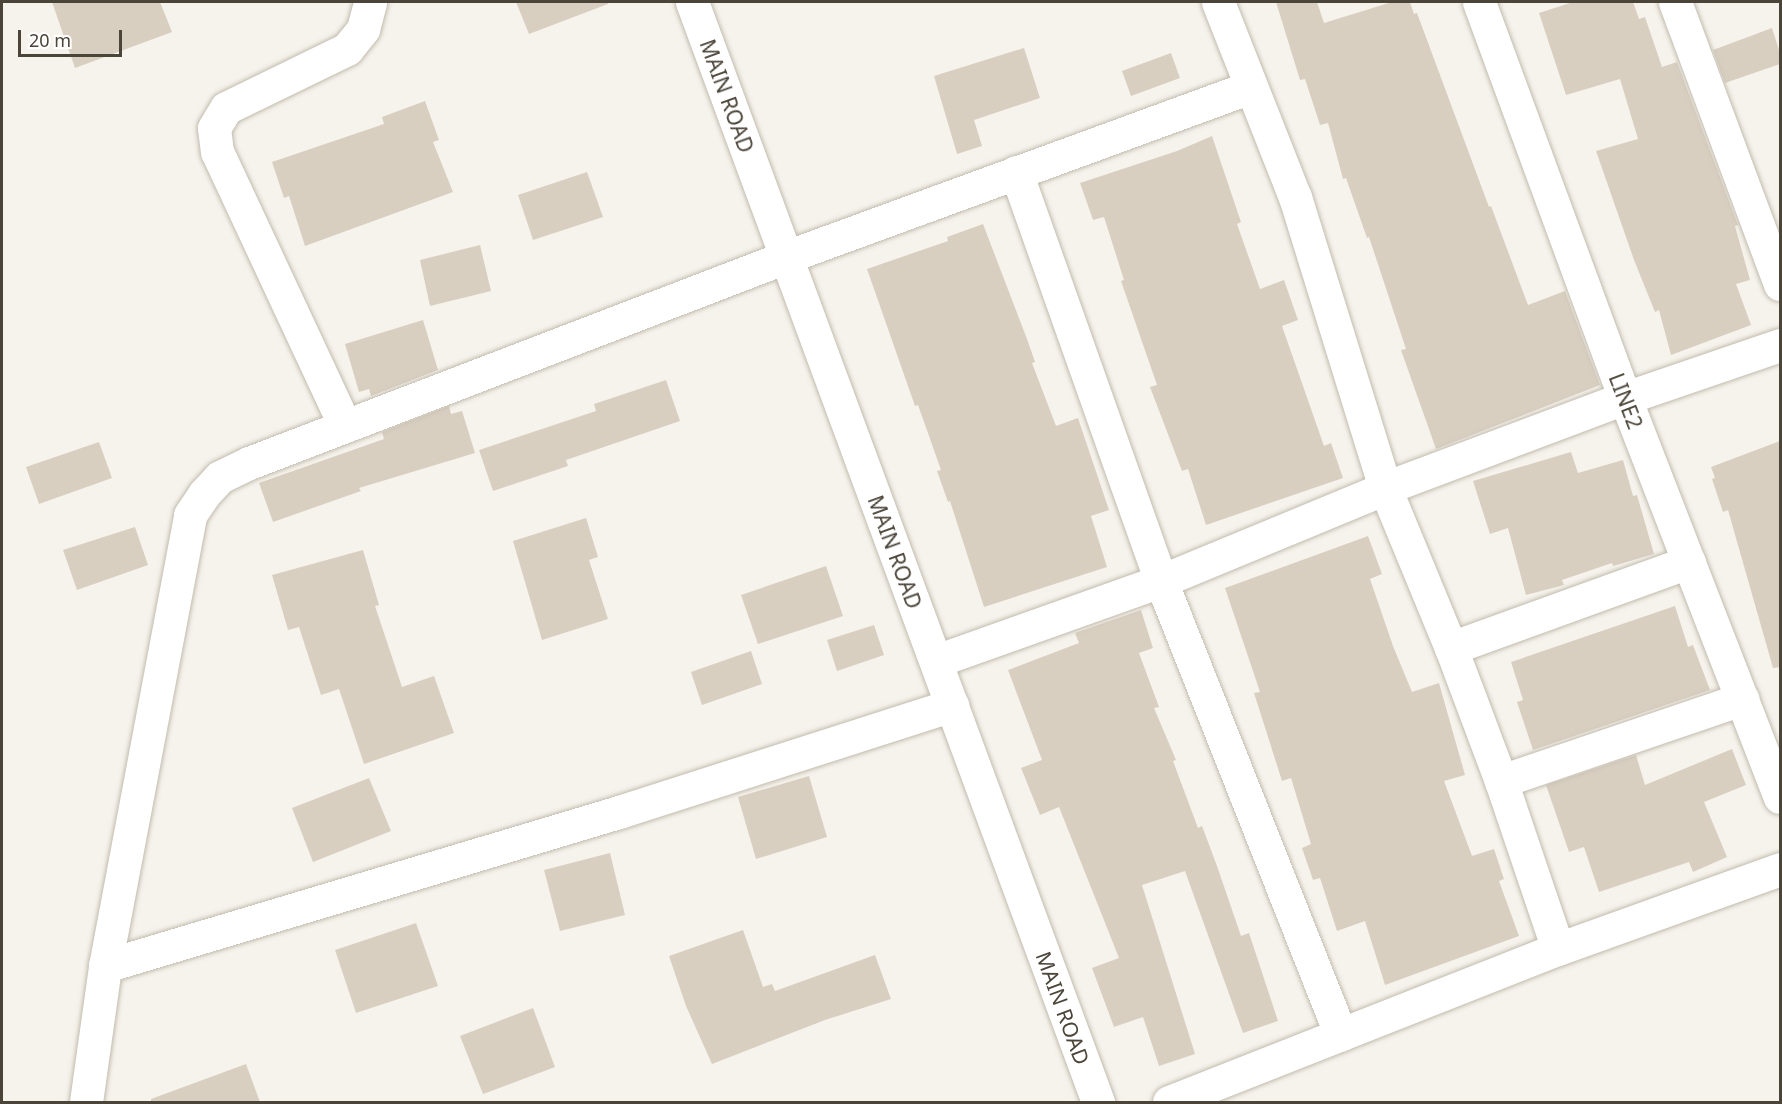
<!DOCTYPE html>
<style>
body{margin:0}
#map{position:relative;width:1782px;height:1104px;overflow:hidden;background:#f6f3ec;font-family:"Noto Sans",sans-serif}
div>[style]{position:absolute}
.building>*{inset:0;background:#d8cfc1}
.roads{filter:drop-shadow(0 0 2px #c2bbae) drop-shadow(0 0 2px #c2bbae)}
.minor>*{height:33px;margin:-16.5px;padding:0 16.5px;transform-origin:16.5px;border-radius:16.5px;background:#fff}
span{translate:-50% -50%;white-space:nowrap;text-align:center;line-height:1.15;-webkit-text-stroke:5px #fff;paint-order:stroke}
.street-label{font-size:21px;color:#4b4439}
.frame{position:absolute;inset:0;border:3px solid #4b4439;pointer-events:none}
.scale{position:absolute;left:18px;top:30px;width:104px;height:27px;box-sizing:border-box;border:3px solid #4b4439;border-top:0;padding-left:8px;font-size:18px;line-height:21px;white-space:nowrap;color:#4b4439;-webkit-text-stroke:4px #fff;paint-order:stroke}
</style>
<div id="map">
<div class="building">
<div style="clip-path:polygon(52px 2px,160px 2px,172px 32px,75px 68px)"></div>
<div style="clip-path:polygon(516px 2px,608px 2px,608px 4px,529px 34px)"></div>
<div style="clip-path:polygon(1276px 2px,1317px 2px,1324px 23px,1392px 2px,1410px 2px,1414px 14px,1417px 13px,1489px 207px,1491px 206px,1528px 305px,1565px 291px,1600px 385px,1436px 449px,1401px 350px,1406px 349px,1369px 237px,1367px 238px,1346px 178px,1343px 179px,1328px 123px,1320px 125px,1305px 79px,1300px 80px)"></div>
<div style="clip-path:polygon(1573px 2px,1633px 2px,1639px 19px,1645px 17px,1662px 67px,1677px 62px,1738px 225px,1735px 226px,1750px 280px,1736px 284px,1751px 325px,1671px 355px,1659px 310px,1655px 312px,1634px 260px,1596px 151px,1638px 139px,1620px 79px,1566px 95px,1539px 13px)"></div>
<div style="clip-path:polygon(1772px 28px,1780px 53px,1780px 64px,1725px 83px,1713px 50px)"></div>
<div style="clip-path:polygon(1024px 48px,1040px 98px,974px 120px,982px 146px,957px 154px,934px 76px)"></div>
<div style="clip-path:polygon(1171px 53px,1180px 78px,1131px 96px,1122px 71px)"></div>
<div style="clip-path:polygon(425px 101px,439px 140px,433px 142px,453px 192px,305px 246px,289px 196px,284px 198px,272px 162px,384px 124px,382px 117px)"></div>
<div style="clip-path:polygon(1212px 136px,1241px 222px,1237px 224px,1260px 289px,1284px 280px,1298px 320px,1282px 326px,1324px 446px,1331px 443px,1343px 478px,1206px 525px,1188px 469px,1182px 471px,1150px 387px,1157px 385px,1121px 281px,1124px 280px,1104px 217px,1093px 220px,1080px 183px,1177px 151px)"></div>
<div style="clip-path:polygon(587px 172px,603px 217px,533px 240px,518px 195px)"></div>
<div style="clip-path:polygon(983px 224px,1027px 339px,1035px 362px,1032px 363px,1056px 426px,1078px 418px,1109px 510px,1091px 516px,1107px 567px,984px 607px,950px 501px,948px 502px,937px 471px,941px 470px,918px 405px,915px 406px,867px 269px,948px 241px,947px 237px)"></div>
<div style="clip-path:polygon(480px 245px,491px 291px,430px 306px,420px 260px)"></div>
<div style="clip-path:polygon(423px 320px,438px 370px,371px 396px,369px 389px,359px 392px,345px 344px)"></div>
<div style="clip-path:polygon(666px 380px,680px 421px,566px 460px,568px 466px,493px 491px,479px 450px,596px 411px,594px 404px)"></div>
<div style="clip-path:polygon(449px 406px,451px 414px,462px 411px,475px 453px,359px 488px,361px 491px,273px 522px,259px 483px,384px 439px,382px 432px)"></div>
<div style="clip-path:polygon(1780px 441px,1780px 667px,1773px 668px,1728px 510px,1723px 512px,1712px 479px,1715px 478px,1711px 467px)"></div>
<div style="clip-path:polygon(99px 442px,112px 478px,39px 504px,26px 467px)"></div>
<div style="clip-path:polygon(1571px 452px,1578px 473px,1623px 460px,1633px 496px,1637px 495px,1654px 554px,1613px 566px,1612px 563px,1562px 580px,1564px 585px,1526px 595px,1508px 528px,1490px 534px,1473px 481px)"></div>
<div style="clip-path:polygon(586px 518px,598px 557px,589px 560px,608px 619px,542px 640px,513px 541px)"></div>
<div style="clip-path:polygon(135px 527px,148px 565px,77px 590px,63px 550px)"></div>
<div style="clip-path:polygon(1368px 536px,1382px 574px,1370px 579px,1393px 646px,1412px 692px,1439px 683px,1465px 775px,1444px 781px,1472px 856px,1494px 849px,1504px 879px,1499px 881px,1519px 936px,1385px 985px,1365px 921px,1337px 931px,1320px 878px,1313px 880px,1302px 848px,1311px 844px,1291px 778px,1282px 781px,1254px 693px,1260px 692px,1225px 588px)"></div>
<div style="clip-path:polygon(363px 550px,379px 605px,375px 606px,402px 687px,434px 676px,454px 733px,364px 764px,339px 689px,321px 695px,299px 627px,288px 630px,272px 575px)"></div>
<div style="clip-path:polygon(826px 566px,843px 616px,758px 644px,741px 595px)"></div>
<div style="clip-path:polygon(1675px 606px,1688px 647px,1693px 645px,1710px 690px,1533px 750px,1517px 702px,1523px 700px,1511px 662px)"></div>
<div style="clip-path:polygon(1141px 610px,1153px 648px,1139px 653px,1159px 707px,1154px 708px,1176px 760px,1173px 761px,1198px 828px,1202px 826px,1217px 866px,1241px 936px,1249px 933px,1278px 1021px,1243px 1033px,1185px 871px,1142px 885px,1195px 1054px,1159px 1066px,1143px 1017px,1114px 1027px,1092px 968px,1119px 958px,1059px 807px,1040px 815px,1021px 768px,1042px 760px,1008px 670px,1079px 643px,1075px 633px)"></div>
<div style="clip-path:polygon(874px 625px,884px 655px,837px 671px,827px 640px)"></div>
<div style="clip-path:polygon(751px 651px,762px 684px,702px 705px,691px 672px)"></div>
<div style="clip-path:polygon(1732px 749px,1746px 785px,1704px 802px,1727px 857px,1693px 872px,1689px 862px,1599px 892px,1584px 847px,1569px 852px,1546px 785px,1636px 755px,1645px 785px)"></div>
<div style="clip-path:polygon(809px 776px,827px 837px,756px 859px,738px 797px)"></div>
<div style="clip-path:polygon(369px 778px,391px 831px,313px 862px,292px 808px)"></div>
<div style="clip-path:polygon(610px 853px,625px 915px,560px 931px,544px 870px)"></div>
<div style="clip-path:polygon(416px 923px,438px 986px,356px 1013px,335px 950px)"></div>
<div style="clip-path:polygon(743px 930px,763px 987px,772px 984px,775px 991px,875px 955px,891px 999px,825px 1020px,712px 1064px,686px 1006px,669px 956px)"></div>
<div style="clip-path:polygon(533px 1008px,555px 1067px,483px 1094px,460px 1036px)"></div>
<div style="clip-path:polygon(246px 1064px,260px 1102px,151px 1102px,151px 1099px)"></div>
</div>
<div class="roads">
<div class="minor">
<div style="left:692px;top:2px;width:1173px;rotate:69.74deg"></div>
<div style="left:1218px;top:2px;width:210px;rotate:68.5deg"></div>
<div style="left:1295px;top:197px;width:305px;rotate:72.8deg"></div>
<div style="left:1385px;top:488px;width:173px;rotate:67.6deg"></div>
<div style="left:1451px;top:648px;width:142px;rotate:69.4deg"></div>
<div style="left:1501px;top:781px;width:177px;rotate:71.3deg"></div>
<div style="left:1479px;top:2px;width:422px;rotate:69.8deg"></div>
<div style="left:1625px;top:398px;width:428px;rotate:68.8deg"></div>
<div style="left:1675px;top:2px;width:301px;rotate:69.6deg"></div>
<div style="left:1016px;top:172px;width:434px;rotate:70.5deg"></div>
<div style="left:1161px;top:581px;width:488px;rotate:68.4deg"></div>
<div style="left:345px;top:426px;width:302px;rotate:-115deg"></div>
<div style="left:217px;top:152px;width:24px;rotate:-97deg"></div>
<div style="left:214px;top:128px;width:23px;rotate:-59deg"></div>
<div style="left:226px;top:108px;width:135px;rotate:-26deg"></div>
<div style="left:347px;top:49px;width:26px;rotate:-51deg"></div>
<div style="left:363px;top:29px;width:28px;rotate:-75deg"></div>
<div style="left:1451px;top:648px;width:253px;rotate:-19.9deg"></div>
<div style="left:936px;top:661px;width:239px;rotate:-19.6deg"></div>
<div style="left:1161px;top:581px;width:243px;rotate:-22.5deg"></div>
<div style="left:1385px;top:488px;width:256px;rotate:-20.6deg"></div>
<div style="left:1625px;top:398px;width:164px;rotate:-18.9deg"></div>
<div style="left:1501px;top:781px;width:255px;rotate:-18.8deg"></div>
<div style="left:105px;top:966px;width:537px;rotate:-16.68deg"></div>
<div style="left:619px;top:812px;width:350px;rotate:-17.8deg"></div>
<div style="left:86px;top:1102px;width:137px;rotate:-82deg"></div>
<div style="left:105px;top:966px;width:459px;rotate:-79.3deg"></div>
<div style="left:190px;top:515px;width:25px;rotate:-56deg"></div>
<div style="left:204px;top:494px;width:23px;rotate:-47deg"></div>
<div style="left:220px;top:477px;width:32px;rotate:-26deg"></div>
<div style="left:249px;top:463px;width:575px;rotate:-20.99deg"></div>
<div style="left:786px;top:257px;width:493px;rotate:-20.1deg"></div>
<div style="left:1169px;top:1102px;width:418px;rotate:-21.5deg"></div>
<div style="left:1558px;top:949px;width:236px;rotate:-19.8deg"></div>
</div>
</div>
<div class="street-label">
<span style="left:727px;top:96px;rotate:70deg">MAIN ROAD</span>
<span style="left:1626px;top:401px;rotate:69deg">LINE2</span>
<span style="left:895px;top:552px;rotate:70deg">MAIN ROAD</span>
<span style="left:1063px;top:1008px;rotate:70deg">MAIN ROAD</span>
</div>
<div class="frame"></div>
<div class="scale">20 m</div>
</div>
